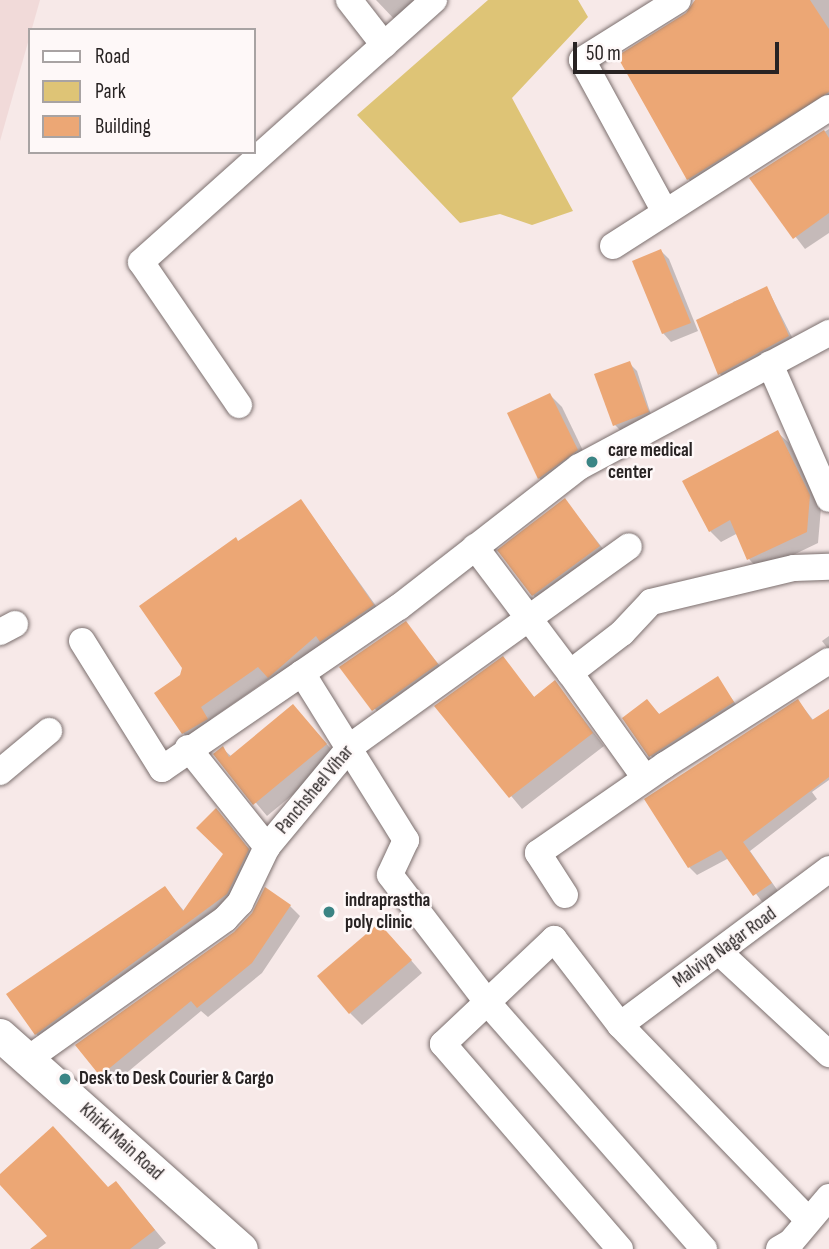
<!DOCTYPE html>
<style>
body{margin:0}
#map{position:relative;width:829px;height:1249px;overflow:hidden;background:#f7e9e8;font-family:"Sofia Sans Condensed",sans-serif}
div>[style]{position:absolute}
.built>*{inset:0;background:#f1dad9}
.green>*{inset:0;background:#dec476}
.shadow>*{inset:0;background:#0003}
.building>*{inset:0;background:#eca775}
.roads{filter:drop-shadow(0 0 2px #7b6f6e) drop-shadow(0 0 2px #7b6f6e)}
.minor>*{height:26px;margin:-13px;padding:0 13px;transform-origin:13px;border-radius:13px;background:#fff}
.tertiary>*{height:33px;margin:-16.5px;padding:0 16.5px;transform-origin:16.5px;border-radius:16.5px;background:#fff}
.dots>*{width:19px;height:19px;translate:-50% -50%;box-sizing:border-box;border:4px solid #fef8f8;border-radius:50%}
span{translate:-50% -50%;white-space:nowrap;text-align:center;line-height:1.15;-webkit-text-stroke:5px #fef8f8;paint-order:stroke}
.poi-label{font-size:19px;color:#282323;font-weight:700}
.left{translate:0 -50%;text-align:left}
.street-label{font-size:19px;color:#282323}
.legend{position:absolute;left:28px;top:28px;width:228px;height:126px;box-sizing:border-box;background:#fef8f8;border:2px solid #a8a3a3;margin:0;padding:9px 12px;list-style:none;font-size:21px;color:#282323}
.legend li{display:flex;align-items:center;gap:14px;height:35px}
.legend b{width:35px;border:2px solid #a8a3a3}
.scale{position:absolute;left:573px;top:42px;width:206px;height:32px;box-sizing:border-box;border:4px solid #282323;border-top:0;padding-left:9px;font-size:21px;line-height:24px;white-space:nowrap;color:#282323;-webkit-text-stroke:5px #fef8f8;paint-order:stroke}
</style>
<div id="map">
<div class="built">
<div style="clip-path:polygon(0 0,40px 0,0 141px)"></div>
</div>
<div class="green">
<div style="clip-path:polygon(488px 0,578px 0,588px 17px,512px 98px,573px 211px,532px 225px,500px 214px,460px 223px,357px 115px)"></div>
</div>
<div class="shadow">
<div style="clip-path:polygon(376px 0,427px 0,396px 21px)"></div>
<div style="clip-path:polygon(698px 0,829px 0,829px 107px,699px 190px,688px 179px,688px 15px)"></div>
<div style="clip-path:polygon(829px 129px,829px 233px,805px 249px,751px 179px)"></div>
<div style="clip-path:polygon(661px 251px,669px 259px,698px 331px,671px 342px,663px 333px)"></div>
<div style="clip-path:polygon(767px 288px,796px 345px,728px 382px,720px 374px,733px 302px)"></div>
<div style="clip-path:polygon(629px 363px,637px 371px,653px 421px,623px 433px,615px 425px)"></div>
<div style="clip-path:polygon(550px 395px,562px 407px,589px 463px,551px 490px,539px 478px)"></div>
<div style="clip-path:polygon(777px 432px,789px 443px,821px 508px,818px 543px,760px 571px,749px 559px,738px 533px,721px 542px,710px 531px)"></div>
<div style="clip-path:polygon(565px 500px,611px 559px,545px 607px,533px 595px)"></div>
<div style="clip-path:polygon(301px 501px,384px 617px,280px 688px,270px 678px,211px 719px,218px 730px,194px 744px,183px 733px,182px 676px,239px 543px)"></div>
<div style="clip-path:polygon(406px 624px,449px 677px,386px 722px,341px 668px)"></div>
<div style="clip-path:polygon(829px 636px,829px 650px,822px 641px)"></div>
<div style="clip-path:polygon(503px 659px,535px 698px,555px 682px,604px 746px,522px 809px,436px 706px)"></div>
<div style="clip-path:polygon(717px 679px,741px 711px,659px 764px,651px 756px,647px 701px,660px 715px)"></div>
<div style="clip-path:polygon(798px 701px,814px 721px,829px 711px,829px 780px,812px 792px,817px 799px,750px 851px,778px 891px,763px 903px,729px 858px,697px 875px,689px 867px)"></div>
<div style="clip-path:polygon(293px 706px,338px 757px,267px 816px,215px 754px,223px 749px,232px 757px)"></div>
<div style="clip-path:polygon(226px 820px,258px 861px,237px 904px,46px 1044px,36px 1034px,165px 888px,184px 911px,225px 854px)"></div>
<div style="clip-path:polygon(290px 906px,300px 916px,262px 973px,208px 1017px,201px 1011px,112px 1085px,77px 1045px)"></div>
<div style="clip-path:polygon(391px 937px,422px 973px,362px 1025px,350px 1013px)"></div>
<div style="clip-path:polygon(0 1176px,109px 1189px,116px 1183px,166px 1243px,158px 1249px,50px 1249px,49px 1236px,0 1182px)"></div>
</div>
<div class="building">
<div style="clip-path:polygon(695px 0,810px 0,829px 29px,829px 92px,687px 180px,617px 56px,686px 13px)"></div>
<div style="clip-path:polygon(824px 130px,829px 138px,829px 213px,793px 239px,749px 178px)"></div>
<div style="clip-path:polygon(661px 249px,691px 323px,662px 334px,632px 261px)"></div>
<div style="clip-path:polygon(767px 286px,789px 336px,718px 375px,696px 320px)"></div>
<div style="clip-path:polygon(630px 361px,649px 412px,613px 426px,594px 374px)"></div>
<div style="clip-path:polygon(550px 393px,578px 450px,538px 479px,507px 413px)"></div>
<div style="clip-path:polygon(778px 430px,810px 495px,807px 532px,747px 560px,730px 520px,709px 532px,682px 481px)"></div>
<div style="clip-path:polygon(565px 498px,600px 546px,532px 596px,497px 550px)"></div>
<div style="clip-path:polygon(301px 499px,374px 605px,320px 642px,316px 636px,268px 678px,258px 667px,201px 707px,208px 719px,182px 734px,154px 693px,180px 675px,182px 668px,139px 606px,236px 537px,238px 541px)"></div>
<div style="clip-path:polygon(406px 621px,438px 664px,372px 711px,339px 667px)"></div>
<div style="clip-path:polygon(503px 656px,534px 697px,555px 680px,593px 733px,509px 798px,434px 706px)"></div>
<div style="clip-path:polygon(718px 676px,734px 702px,649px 757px,622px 718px,647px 699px,659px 714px)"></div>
<div style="clip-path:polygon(798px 699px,812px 720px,829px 709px,829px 777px,743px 842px,772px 883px,753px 896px,721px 850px,688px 868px,644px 799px)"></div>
<div style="clip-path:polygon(293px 704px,327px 744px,253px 805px,213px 754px,223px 746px,229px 757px)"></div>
<div style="clip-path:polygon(216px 808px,249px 849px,227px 894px,35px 1035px,6px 994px,165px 886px,183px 911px,223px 854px,196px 828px)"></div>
<div style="clip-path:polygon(265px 887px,291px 905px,252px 963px,197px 1008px,191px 1001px,100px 1076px,75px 1045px,234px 932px,252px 913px)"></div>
<div style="clip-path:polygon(379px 923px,412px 960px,349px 1014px,317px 976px)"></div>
<div style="clip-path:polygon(53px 1126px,108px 1187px,116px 1181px,155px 1230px,130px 1249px,30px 1249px,47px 1236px,0 1185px,0 1174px)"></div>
</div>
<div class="roads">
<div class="minor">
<div style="left:349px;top:0;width:57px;rotate:52.1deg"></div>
<div style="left:665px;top:212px;width:173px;rotate:-118.6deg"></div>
<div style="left:582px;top:60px;width:113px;rotate:-32deg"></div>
<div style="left:613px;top:246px;width:256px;rotate:-32.6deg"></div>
<div style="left:770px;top:364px;width:147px;rotate:66.4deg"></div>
<div style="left:239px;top:405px;width:173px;rotate:-124.4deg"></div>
<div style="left:141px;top:262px;width:393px;rotate:-41.8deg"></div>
<div style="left:475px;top:547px;width:158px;rotate:53deg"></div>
<div style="left:0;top:632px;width:17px;rotate:-28deg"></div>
<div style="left:82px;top:641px;width:151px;rotate:58deg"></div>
<div style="left:162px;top:769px;width:287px;rotate:-34.4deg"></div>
<div style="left:399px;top:607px;width:228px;rotate:-37.9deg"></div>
<div style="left:579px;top:467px;width:284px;rotate:-28.2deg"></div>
<div style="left:302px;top:673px;width:197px;rotate:58.1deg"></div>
<div style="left:406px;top:840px;width:38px;rotate:115deg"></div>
<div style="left:390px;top:875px;width:160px;rotate:52.6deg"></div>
<div style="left:487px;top:1002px;width:329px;rotate:48.7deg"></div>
<div style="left:188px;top:748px;width:127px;rotate:51.4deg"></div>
<div style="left:0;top:772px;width:64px;rotate:-39.9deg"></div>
<div style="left:645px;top:778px;width:129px;rotate:-125.5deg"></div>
<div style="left:570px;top:673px;width:66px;rotate:-37.6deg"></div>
<div style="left:622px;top:633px;width:42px;rotate:-46.9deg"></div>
<div style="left:651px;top:602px;width:147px;rotate:-13.4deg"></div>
<div style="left:794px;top:568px;width:35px;rotate:-2deg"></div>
<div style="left:565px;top:895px;width:50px;rotate:-122.7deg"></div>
<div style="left:538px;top:853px;width:155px;rotate:-34.7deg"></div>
<div style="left:665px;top:765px;width:194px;rotate:-32.4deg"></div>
<div style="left:720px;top:953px;width:149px;rotate:42.8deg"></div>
<div style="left:620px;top:1025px;width:261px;rotate:-36.7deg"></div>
<div style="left:28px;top:1059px;width:242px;rotate:-35.4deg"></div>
<div style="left:225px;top:919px;width:22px;rotate:-47deg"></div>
<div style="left:240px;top:903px;width:62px;rotate:-64.3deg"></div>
<div style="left:267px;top:847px;width:131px;rotate:-50.3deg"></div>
<div style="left:351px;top:746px;width:342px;rotate:-35.7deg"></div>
<div style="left:620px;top:1249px;width:271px;rotate:-130.8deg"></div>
<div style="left:443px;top:1044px;width:153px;rotate:-43.4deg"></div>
<div style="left:554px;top:939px;width:108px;rotate:52.5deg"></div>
<div style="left:620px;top:1025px;width:271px;rotate:46deg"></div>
<div style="left:779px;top:1249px;width:14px;rotate:-30deg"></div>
<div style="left:791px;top:1242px;width:59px;rotate:-49.8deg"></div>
</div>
<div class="tertiary">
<div style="left:0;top:1035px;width:322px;rotate:41.6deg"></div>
</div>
</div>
<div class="dots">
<div style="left:592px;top:462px;background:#3b8484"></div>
<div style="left:329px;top:912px;background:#3b8484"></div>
<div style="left:65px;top:1079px;background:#3b8484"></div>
</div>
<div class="poi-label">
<span class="left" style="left:608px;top:462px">care medical<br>center</span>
<span class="left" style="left:345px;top:912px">indraprastha<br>poly clinic</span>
<span class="left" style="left:79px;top:1079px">Desk to Desk Courier &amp; Cargo</span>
</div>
<div class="street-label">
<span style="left:315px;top:790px;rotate:-50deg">Panchsheel Vihar</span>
<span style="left:725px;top:948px;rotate:-36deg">Malviya Nagar Road</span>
<span style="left:121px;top:1142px;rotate:42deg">Khirki Main Road</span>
</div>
<ul class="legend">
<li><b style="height:9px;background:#fff"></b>Road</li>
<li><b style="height:19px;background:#dec476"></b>Park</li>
<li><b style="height:19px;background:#eca775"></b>Building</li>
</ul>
<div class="scale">50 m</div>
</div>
